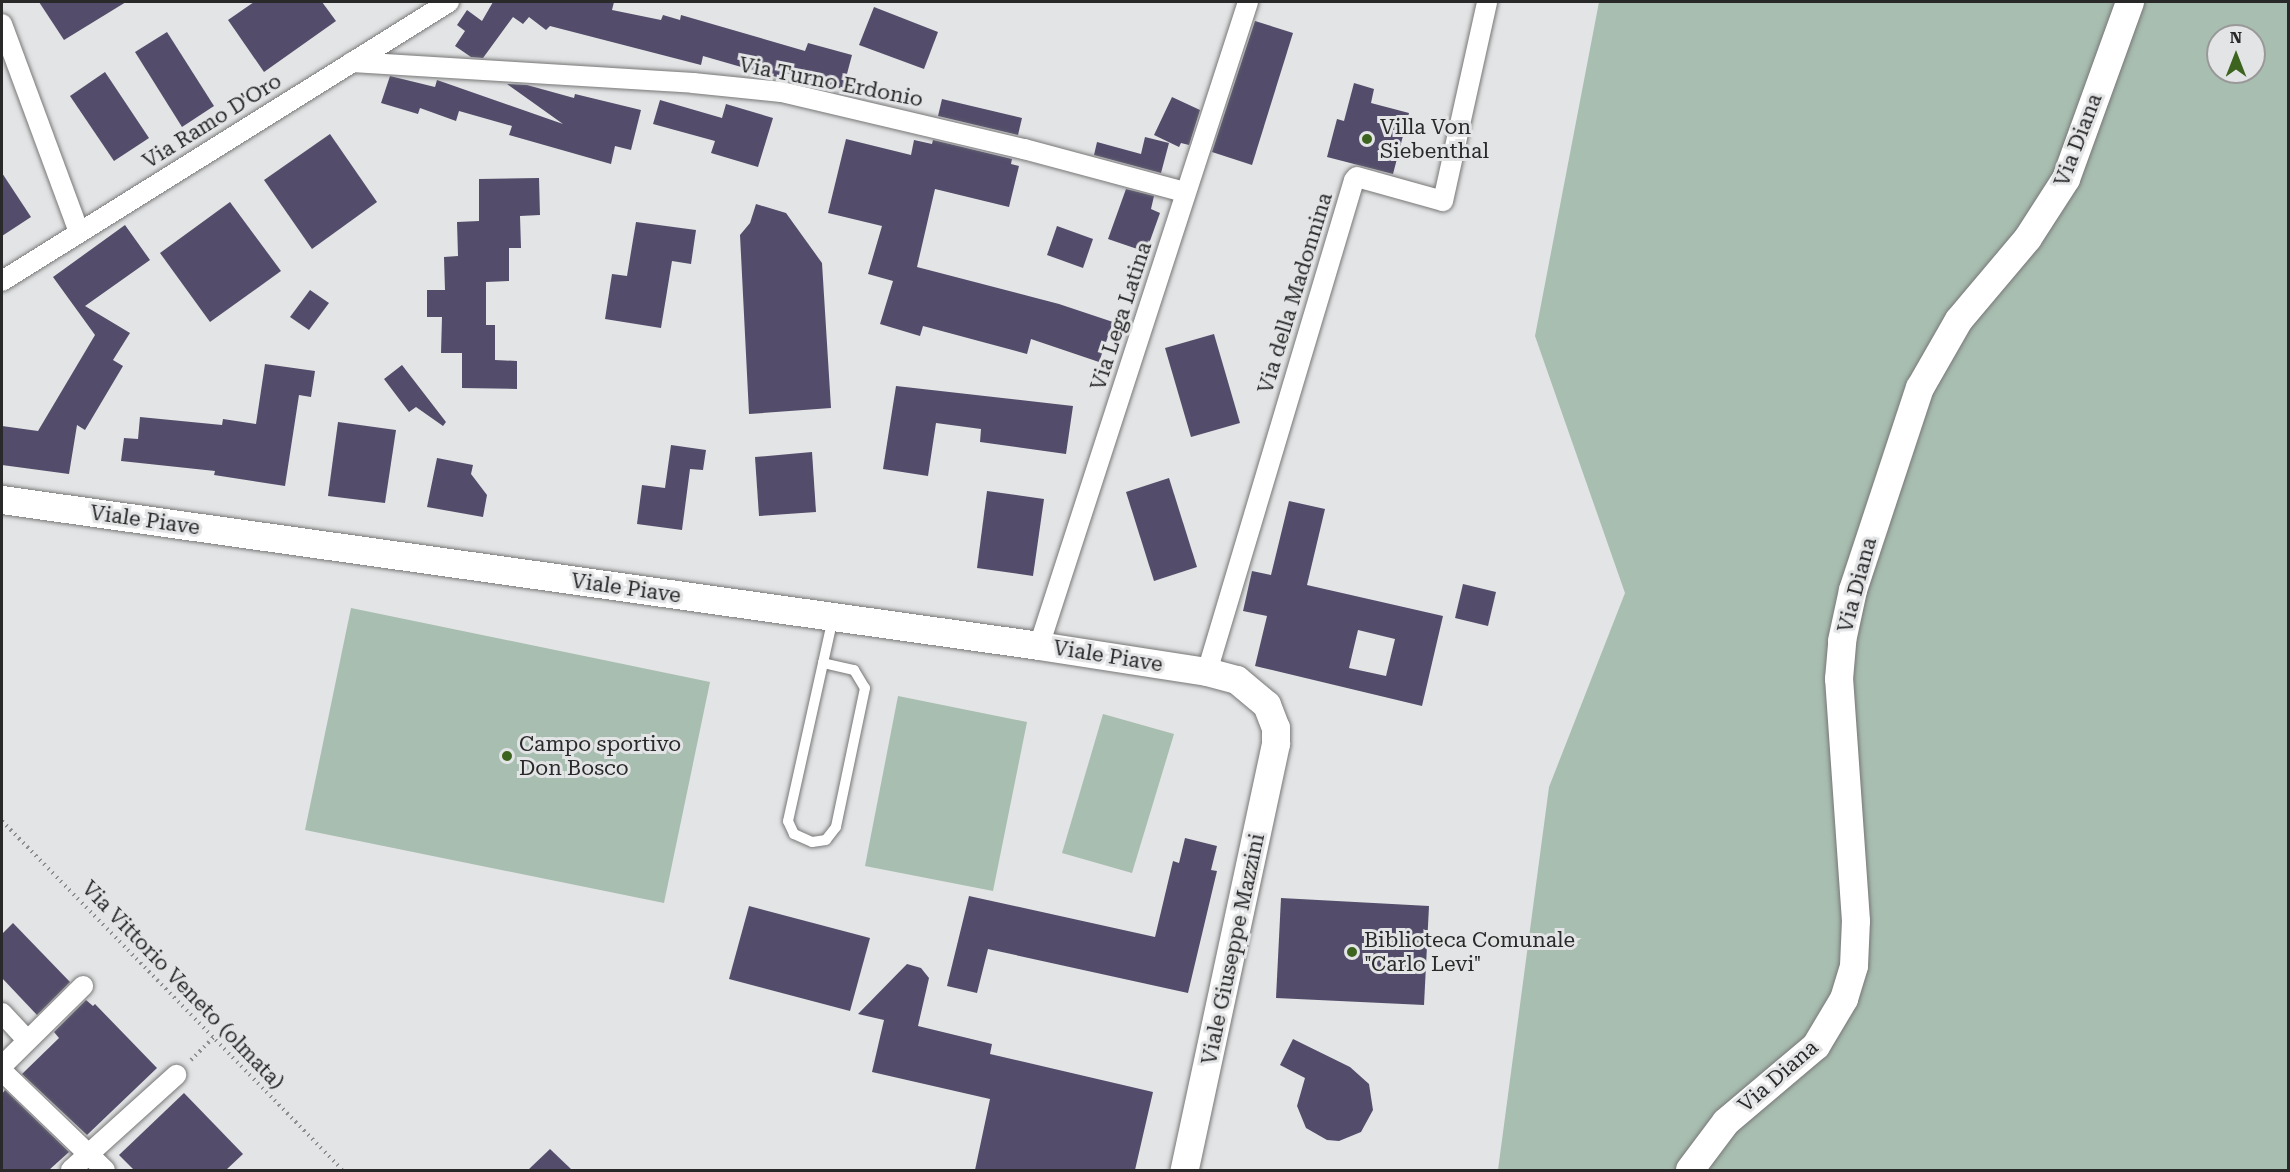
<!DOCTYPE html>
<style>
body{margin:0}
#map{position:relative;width:2290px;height:1172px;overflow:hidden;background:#e3e4e5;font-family:"Roboto Serif",serif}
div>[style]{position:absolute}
.green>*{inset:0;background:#a8beb0}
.building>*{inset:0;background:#534d6b}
.path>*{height:4px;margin-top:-2px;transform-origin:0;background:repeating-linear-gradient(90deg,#8d8e8f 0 1.5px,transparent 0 6px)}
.roads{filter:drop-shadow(0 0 2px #777778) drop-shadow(0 0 2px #777778)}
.lane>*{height:10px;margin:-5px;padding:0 5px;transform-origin:5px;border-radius:5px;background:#fff}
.street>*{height:20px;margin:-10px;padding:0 10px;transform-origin:10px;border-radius:10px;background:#fff}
.secondary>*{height:28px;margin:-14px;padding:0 14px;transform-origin:14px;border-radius:14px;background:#fff}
.dots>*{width:16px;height:16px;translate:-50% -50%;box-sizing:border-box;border:3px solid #e3e4e5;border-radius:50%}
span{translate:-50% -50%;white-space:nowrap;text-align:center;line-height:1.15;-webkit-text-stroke:6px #e3e4e5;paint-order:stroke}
.street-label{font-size:21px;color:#29292a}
.poi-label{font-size:21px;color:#29292a}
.left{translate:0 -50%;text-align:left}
.frame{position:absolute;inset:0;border:3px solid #29292a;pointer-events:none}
.north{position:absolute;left:2206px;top:24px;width:60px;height:60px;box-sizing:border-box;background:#e3e4e5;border:2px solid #99999a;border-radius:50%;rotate:0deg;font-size:16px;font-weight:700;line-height:24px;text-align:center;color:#29292a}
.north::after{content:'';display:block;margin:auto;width:21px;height:27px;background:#3c641f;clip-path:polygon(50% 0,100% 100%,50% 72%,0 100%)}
</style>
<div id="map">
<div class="green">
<div style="clip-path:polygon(evenodd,1599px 2px,2288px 2px,2288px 1170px,1498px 1170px,1549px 787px,1625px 593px,1535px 336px,1599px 2px,2218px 36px,2254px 36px,2254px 72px,2218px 72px,2218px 36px)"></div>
<div style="clip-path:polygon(351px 608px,710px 682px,664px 903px,305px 830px)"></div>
<div style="clip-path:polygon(898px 696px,1027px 722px,993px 891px,865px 866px)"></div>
<div style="clip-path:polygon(1103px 714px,1174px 734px,1132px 873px,1062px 853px)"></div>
</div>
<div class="building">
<div style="clip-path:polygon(39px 2px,126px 2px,64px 40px)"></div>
<div style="clip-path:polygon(254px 2px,322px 2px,336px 21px,264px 72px,228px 20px)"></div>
<div style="clip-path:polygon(493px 2px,614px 2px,612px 10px,661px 20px,663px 15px,680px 20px,681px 15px,805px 51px,808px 43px,852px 55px,843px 89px,782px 72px,780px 78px,703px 56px,701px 65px,550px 26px,546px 30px,529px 17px,523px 24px,513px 17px,483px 58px,471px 57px,455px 46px,465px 31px,457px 25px,467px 10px,482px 21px)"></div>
<div style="clip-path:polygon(874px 7px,938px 32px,924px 69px,859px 45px)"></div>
<div style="clip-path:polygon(1255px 21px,1293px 33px,1252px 165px,1212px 152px)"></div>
<div style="clip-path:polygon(167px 32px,214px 106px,182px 127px,135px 52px)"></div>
<div style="clip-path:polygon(105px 72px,149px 138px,114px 161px,70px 96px)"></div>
<div style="clip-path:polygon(390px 76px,435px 87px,437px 80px,563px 124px,507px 84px,527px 85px,574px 98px,575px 94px,641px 110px,631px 150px,615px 146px,611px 164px,509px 135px,512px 126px,459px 111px,456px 121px,420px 108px,418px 114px,381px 103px)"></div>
<div style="clip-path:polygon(1354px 83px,1374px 89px,1371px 103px,1409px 113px,1393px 174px,1327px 157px,1337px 119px,1344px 121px)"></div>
<div style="clip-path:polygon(1172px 97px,1200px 110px,1189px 145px,1181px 143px,1179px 147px,1154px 135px)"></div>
<div style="clip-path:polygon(942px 99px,1022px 118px,1018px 135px,938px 116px)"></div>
<div style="clip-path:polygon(660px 100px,722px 118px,726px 104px,773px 118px,758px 167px,711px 153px,715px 141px,653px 124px)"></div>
<div style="clip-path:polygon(330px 134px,377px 202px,312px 249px,264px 180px)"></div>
<div style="clip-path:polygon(1145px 137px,1169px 143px,1161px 173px,1094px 155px,1097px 142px,1141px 154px)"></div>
<div style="clip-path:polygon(846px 139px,911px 155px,914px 140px,932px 144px,933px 140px,1012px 159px,1011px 164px,1019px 166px,1009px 207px,935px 189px,917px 267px,1059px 304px,1113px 322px,1099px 362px,1031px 339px,1027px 354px,923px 326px,920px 336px,880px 324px,893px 281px,868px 274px,882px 226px,828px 213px)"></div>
<div style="clip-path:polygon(2px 173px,31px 217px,2px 236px)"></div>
<div style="clip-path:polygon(539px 178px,540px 215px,520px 216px,521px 248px,509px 248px,509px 281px,486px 282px,486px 325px,495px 325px,495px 360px,517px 361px,517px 389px,462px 388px,462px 353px,441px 353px,442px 317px,427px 317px,427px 290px,445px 290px,444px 257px,458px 256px,457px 222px,479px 221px,479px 179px)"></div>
<div style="clip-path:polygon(1126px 189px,1154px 196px,1151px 209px,1160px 213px,1146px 252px,1108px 239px)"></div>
<div style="clip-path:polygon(230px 202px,281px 271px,210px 322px,160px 253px)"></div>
<div style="clip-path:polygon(756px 204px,786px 213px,822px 263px,831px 408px,749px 414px,740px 235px,750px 223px)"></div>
<div style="clip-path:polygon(636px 222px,696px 230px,691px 264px,672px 261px,661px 328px,605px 319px,612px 274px,627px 276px)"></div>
<div style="clip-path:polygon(125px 225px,150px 260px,85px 306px,130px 333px,113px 360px,123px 366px,85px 430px,77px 425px,69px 474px,2px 465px,2px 426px,38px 431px,95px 335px,53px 277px)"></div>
<div style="clip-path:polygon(1057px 226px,1093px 239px,1083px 268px,1047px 255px)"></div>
<div style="clip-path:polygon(310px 290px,329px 303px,309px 330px,290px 317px)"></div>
<div style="clip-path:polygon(1214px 334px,1240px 423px,1191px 437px,1165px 348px)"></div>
<div style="clip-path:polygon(265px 364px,315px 371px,311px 397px,299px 395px,285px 486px,214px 475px,215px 471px,121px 461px,124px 438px,138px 439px,140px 417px,222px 425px,223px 419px,256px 424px)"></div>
<div style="clip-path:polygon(402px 365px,446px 422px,443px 426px,416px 407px,409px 412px,384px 379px)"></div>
<div style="clip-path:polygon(896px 386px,1073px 406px,1066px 454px,980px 442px,981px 429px,936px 423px,928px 476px,883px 469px)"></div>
<div style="clip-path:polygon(338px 422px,396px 430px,385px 503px,328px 496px)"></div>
<div style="clip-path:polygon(671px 445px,706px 450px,703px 470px,690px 469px,682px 530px,637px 524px,642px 485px,665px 488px)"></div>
<div style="clip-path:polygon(812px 452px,816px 512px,759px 516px,755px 457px)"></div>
<div style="clip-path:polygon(437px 458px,473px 465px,471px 474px,487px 495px,483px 517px,427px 507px)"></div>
<div style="clip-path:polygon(1169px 478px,1197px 567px,1154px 581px,1126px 492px)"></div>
<div style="clip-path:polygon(987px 491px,1044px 499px,1033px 576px,977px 568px)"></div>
<div style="clip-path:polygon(evenodd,1289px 501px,1325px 509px,1307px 585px,1443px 616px,1422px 706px,1255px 666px,1267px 616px,1243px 611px,1252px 571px,1271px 575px,1289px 501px,1358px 630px,1395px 639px,1386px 676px,1349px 668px,1358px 630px)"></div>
<div style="clip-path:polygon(1463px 584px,1496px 592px,1488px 626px,1455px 618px)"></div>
<div style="clip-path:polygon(1185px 838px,1217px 846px,1211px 870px,1217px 871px,1188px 993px,988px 949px,977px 993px,947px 986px,969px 896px,1155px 937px,1173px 861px,1179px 863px)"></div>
<div style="clip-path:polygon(1281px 898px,1429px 906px,1424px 1005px,1276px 998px)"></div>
<div style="clip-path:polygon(749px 906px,870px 938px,850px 1011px,729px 979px)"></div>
<div style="clip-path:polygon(13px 923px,70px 982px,37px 1015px,2px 978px,2px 934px)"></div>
<div style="clip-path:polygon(907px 964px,921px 968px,929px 978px,918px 1026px,992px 1044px,990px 1054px,1153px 1092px,1135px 1170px,975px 1170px,990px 1099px,872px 1072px,884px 1020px,858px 1014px)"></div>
<div style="clip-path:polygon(86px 1000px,93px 1006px,95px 1004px,157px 1068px,87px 1135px,22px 1074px,59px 1038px,54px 1032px)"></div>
<div style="clip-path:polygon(1293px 1039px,1350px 1067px,1369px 1084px,1373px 1110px,1361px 1132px,1339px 1141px,1327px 1140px,1306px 1128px,1297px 1106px,1305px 1078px,1280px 1065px)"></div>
<div style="clip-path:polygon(5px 1090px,69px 1152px,49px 1170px,2px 1170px,2px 1094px)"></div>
<div style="clip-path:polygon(184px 1093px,243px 1154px,226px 1170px,134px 1170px,119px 1155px)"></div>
<div style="clip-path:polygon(550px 1149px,572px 1170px,528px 1170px)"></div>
</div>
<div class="path">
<div style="left:2px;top:821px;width:487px;rotate:45.7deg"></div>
<div style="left:191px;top:1060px;width:33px;rotate:-45deg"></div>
</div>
<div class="roads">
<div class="lane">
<div style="left:823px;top:663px;width:32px;rotate:13deg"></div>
<div style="left:854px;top:670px;width:21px;rotate:59deg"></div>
<div style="left:865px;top:688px;width:142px;rotate:101.8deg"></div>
<div style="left:836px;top:827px;width:16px;rotate:128deg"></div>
<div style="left:826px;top:840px;width:14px;rotate:172deg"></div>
<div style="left:812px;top:842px;width:20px;rotate:-156deg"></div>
<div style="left:794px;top:834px;width:14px;rotate:-115deg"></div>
<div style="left:788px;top:821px;width:162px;rotate:-77.5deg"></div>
<div style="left:823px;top:663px;width:46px;rotate:-77.5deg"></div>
</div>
<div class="street">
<div style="left:2px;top:24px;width:222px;rotate:69.7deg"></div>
<div style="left:352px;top:62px;width:342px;rotate:3.5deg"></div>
<div style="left:693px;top:83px;width:89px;rotate:5.8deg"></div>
<div style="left:782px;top:92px;width:249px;rotate:13.3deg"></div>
<div style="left:1024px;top:149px;width:167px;rotate:15deg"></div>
<div style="left:2px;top:281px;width:527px;rotate:-31.97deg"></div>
<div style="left:1039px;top:646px;width:677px;rotate:-72.02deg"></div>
<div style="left:1207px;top:672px;width:513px;rotate:-73.36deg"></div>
<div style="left:1354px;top:180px;width:4px;rotate:-45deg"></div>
<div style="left:1357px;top:177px;width:89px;rotate:15.6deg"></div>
<div style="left:1443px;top:201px;width:204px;rotate:-77.5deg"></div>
<div style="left:2px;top:1013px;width:37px;rotate:47deg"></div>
<div style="left:2px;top:1066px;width:114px;rotate:-44.6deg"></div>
<div style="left:2px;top:1071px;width:143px;rotate:43.9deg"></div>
<div style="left:71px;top:1170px;width:142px;rotate:-42.1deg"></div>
</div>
<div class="secondary">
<div style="left:2px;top:500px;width:1047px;rotate:8.01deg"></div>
<div style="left:1039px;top:646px;width:170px;rotate:8.8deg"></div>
<div style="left:1207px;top:672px;width:31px;rotate:15deg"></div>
<div style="left:1237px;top:680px;width:39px;rotate:40deg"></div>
<div style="left:1267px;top:705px;width:25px;rotate:69deg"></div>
<div style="left:1276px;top:728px;width:16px;rotate:90deg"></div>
<div style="left:1276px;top:744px;width:436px;rotate:102.1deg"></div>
<div style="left:1690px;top:1170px;width:60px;rotate:-53.1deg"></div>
<div style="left:1726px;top:1122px;width:118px;rotate:-40.2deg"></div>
<div style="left:1816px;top:1046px;width:55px;rotate:-59.2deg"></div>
<div style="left:1844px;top:999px;width:34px;rotate:-73deg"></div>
<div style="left:1854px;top:966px;width:45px;rotate:-87.5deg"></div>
<div style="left:1856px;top:921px;width:243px;rotate:-94deg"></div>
<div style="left:1839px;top:679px;width:38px;rotate:-85deg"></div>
<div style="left:1842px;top:641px;width:52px;rotate:-77.8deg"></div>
<div style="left:1853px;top:590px;width:213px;rotate:-71.7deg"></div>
<div style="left:1920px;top:388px;width:78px;rotate:-60.2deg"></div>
<div style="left:1959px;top:320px;width:107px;rotate:-49.9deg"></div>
<div style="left:2028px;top:238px;width:70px;rotate:-57.2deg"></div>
<div style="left:2066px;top:179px;width:188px;rotate:-70.1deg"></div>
</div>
</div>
<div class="dots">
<div style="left:1367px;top:139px;background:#3c641f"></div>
<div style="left:507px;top:756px;background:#3c641f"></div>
<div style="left:1352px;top:952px;background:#3c641f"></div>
</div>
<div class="street-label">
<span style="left:831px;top:82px;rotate:11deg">Via Turno Erdonio</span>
<span style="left:212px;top:121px;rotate:-32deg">Via Ramo D'Oro</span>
<span style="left:2078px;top:140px;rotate:-69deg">Via Diana</span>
<span style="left:1295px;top:293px;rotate:-73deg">Via della Madonnina</span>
<span style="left:1121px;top:316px;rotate:-72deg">Via Lega Latina</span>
<span style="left:145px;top:520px;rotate:8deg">Viale Piave</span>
<span style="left:1857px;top:585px;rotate:-75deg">Via Diana</span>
<span style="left:626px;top:588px;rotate:8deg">Viale Piave</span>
<span style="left:1108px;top:656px;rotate:9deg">Viale Piave</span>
<span style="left:1233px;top:949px;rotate:-78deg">Viale Giuseppe Mazzini</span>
<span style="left:183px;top:985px;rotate:46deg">Via Vittorio Veneto (olmata)</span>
<span style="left:1778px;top:1076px;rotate:-41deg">Via Diana</span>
</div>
<div class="poi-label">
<span class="left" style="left:1380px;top:139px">Villa Von<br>Siebenthal</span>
<span class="left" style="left:519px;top:756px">Campo sportivo<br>Don Bosco</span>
<span class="left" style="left:1364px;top:952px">Biblioteca Comunale<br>"Carlo Levi"</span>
</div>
<div class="frame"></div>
<div class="north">N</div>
</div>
